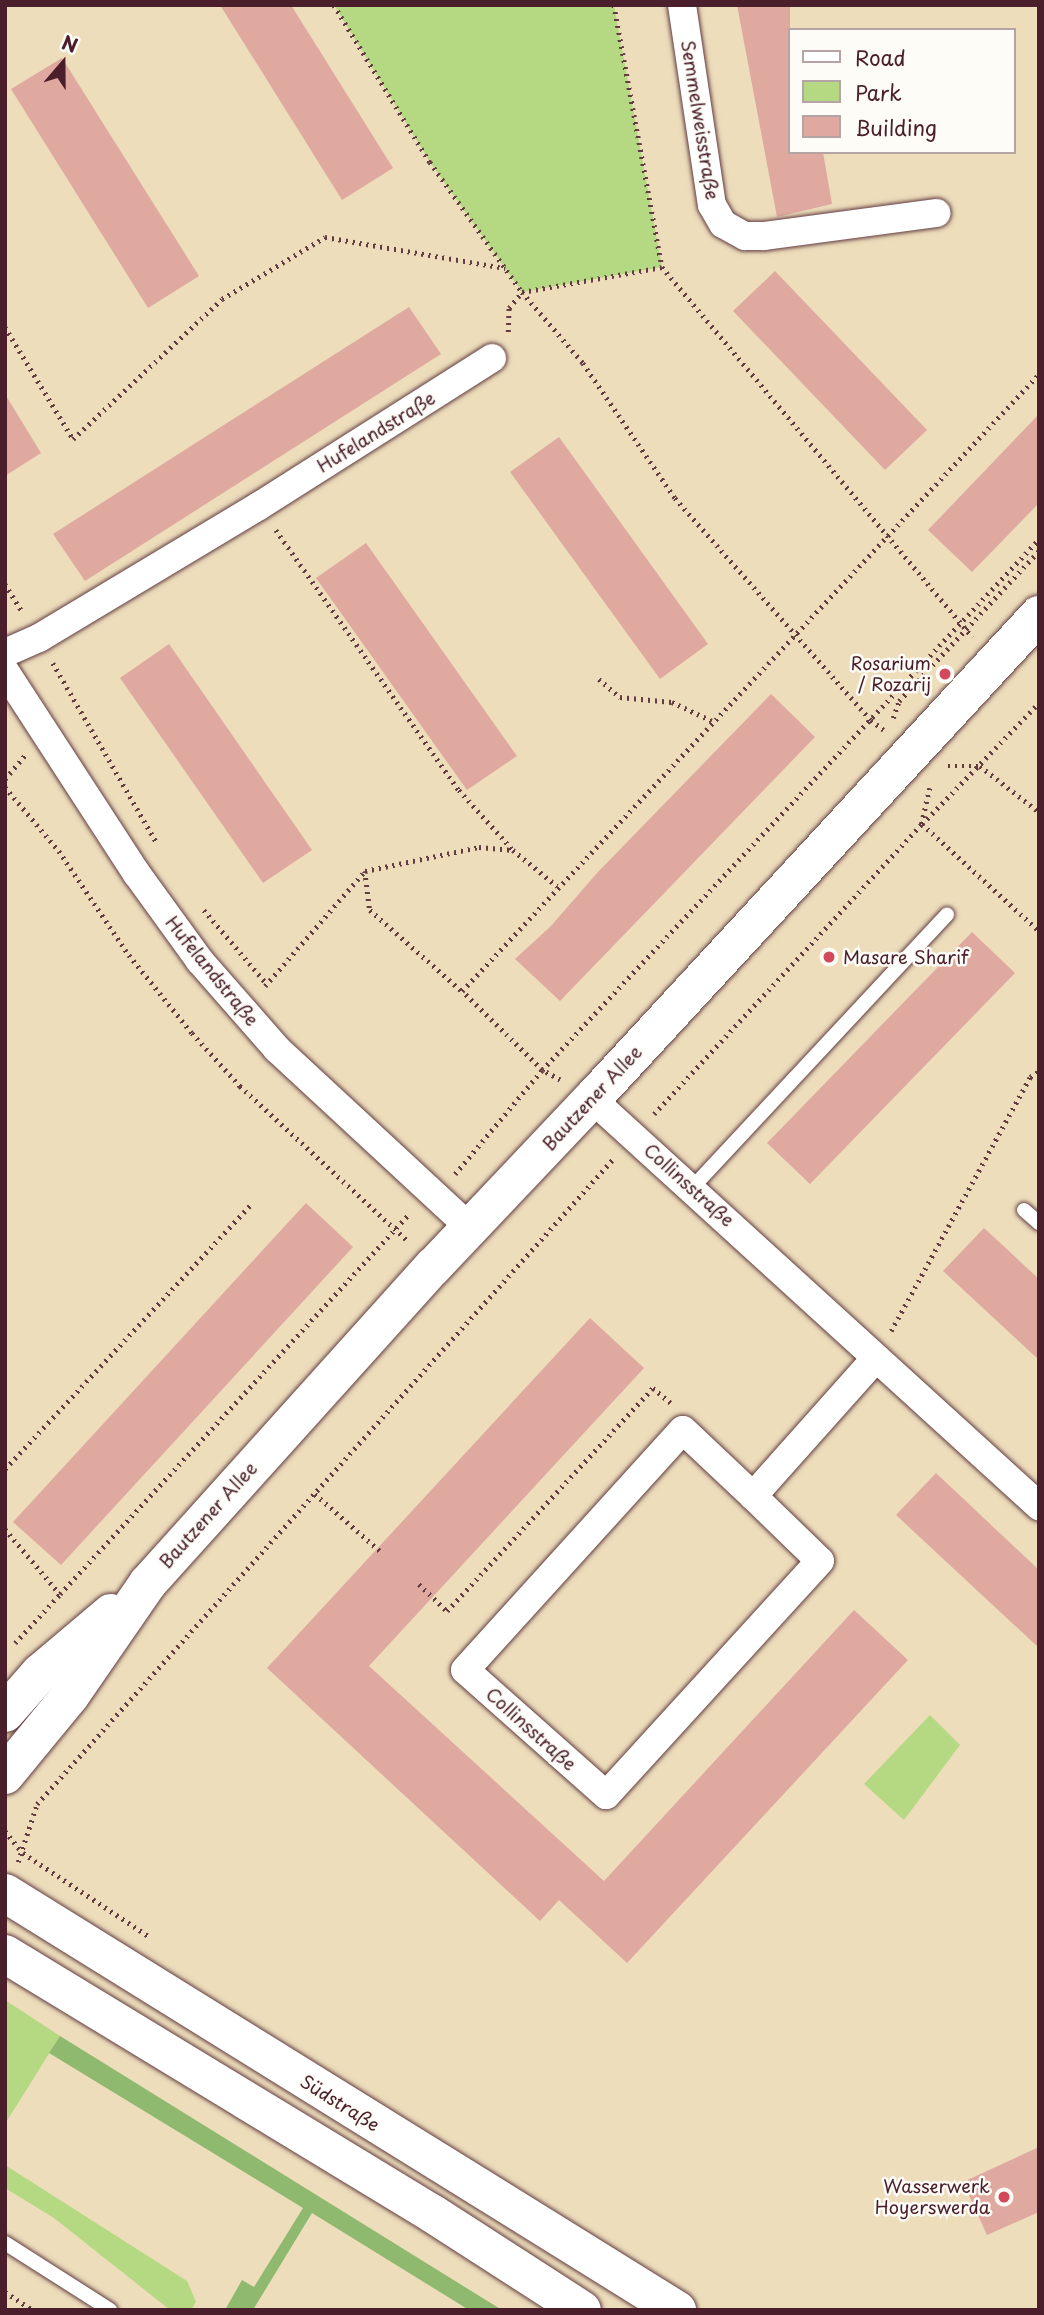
<!DOCTYPE html>
<meta charset="utf-8">
<style>
body{margin:0}
#map{position:relative;width:1044px;height:2315px;overflow:hidden;background:#edddbb;font-family:"Playpen Sans",sans-serif}
div>[style]{position:absolute}
.green>*{inset:0;background:#b5d982}
.forest>*{inset:0;background:#90b970}
.building>*{inset:0;background:#dfa9a0}
.path>*{height:4.5px;margin-top:-2.25px;transform-origin:0;background:repeating-linear-gradient(90deg,#623c41 0 2px,transparent 0 7px)}
.roads{filter:drop-shadow(0 0 2px #623c41) drop-shadow(0 0 2px #623c41)}
.lane>*{height:14px;margin:-7px;padding:0 7px;transform-origin:7px;border-radius:7px;background:#fff}
.street>*{height:28px;margin:-14px;padding:0 14px;transform-origin:14px;border-radius:14px;background:#fff}
.secondary>*{height:38px;margin:-19px;padding:0 19px;transform-origin:19px;border-radius:19px;background:#fff}
.dots>*{width:19px;height:19px;translate:-50% -50%;box-sizing:border-box;border:4px solid #fdfcf7;border-radius:50%}
span{translate:-50% -50%;white-space:nowrap;text-align:center;line-height:1.15;-webkit-text-stroke:5px #fdfcf7;paint-order:stroke}
.street-label{font-size:18px;color:#4a1f2b}
.poi-label{font-size:18px;color:#4a1f2b}
.right{translate:-100% -50%;text-align:right}
.left{translate:0 -50%;text-align:left}
.frame{position:absolute;inset:0;border:7px solid #4a1f2b;pointer-events:none}
.legend{position:absolute;left:788px;top:28px;width:228px;height:126px;box-sizing:border-box;background:#fdfcf7;border:2px solid #b5a4a5;margin:0;padding:9px 12px;list-style:none;font-size:21px;color:#4a1f2b}
.legend li{display:flex;align-items:center;gap:14px;height:35px}
.legend b{width:35px;border:2px solid #b5a4a5}
.north{position:absolute;left:28px;top:28px;width:70px;height:70px;-webkit-text-stroke:5px #fdfcf7;paint-order:stroke;rotate:20deg;font-size:19px;font-weight:700;line-height:28px;text-align:center;color:#4a1f2b}
.north::after{content:'';display:block;margin:auto;width:24px;height:32px;background:#4a1f2b;clip-path:polygon(50% 0,100% 100%,50% 72%,0 100%)}
</style>
<div id="map">
<div class="green">
<div style="clip-path:polygon(334px 5px,614px 5px,662px 267px,522px 292px,430px 162px)"></div>
<div style="clip-path:polygon(930px 1715px,960px 1745px,904px 1820px,864px 1784px)"></div>
<div style="clip-path:polygon(5px 2000px,60px 2036px,5px 2124px)"></div>
<div style="clip-path:polygon(5px 2165px,187px 2281px,196px 2302px,191px 2310px,170px 2310px,54px 2218px,5px 2188px)"></div>
</div>
<div class="forest">
<div style="clip-path:polygon(60px 2036px,502px 2310px,469px 2310px,312px 2213px,253px 2310px,225px 2310px,242px 2280px,254px 2287px,303px 2208px,49px 2053px)"></div>
</div>
<div class="building">
<div style="clip-path:polygon(220px 5px,291px 5px,393px 168px,342px 200px)"></div>
<div style="clip-path:polygon(737px 5px,790px 5px,790px 152px,823px 152px,832px 204px,777px 217px)"></div>
<div style="clip-path:polygon(62px 58px,199px 276px,148px 308px,11px 89px)"></div>
<div style="clip-path:polygon(775px 271px,927px 430px,885px 470px,733px 311px)"></div>
<div style="clip-path:polygon(409px 307px,441px 354px,85px 581px,53px 534px)"></div>
<div style="clip-path:polygon(5px 394px,41px 453px,5px 476px)"></div>
<div style="clip-path:polygon(1039px 414px,1039px 503px,972px 572px,928px 530px)"></div>
<div style="clip-path:polygon(559px 437px,708px 644px,660px 679px,510px 472px)"></div>
<div style="clip-path:polygon(366px 543px,517px 756px,467px 790px,316px 578px)"></div>
<div style="clip-path:polygon(169px 644px,312px 850px,263px 883px,120px 678px)"></div>
<div style="clip-path:polygon(771px 694px,815px 737px,560px 1001px,515px 959px,551px 926px,597px 873px)"></div>
<div style="clip-path:polygon(972px 932px,1015px 973px,810px 1184px,767px 1143px)"></div>
<div style="clip-path:polygon(306px 1203px,353px 1247px,61px 1565px,13px 1522px)"></div>
<div style="clip-path:polygon(984px 1228px,1039px 1279px,1039px 1360px,943px 1271px)"></div>
<div style="clip-path:polygon(590px 1318px,644px 1368px,369px 1666px,604px 1881px,854px 1610px,908px 1660px,627px 1963px,559px 1900px,540px 1921px,267px 1668px)"></div>
<div style="clip-path:polygon(936px 1473px,1039px 1570px,1039px 1648px,896px 1515px)"></div>
<div style="clip-path:polygon(1039px 2147px,1039px 2212px,987px 2235px,963px 2182px)"></div>
</div>
<div class="path">
<div style="left:334px;top:5px;width:184px;rotate:58.6deg"></div>
<div style="left:430px;top:162px;width:159px;rotate:54.7deg"></div>
<div style="left:522px;top:292px;width:94px;rotate:49.3deg"></div>
<div style="left:583px;top:363px;width:163px;rotate:55.7deg"></div>
<div style="left:675px;top:498px;width:296px;rotate:48.6deg"></div>
<div style="left:871px;top:720px;width:16px;rotate:38deg"></div>
<div style="left:614px;top:5px;width:266px;rotate:79.6deg"></div>
<div style="left:5px;top:327px;width:131px;rotate:58.7deg"></div>
<div style="left:73px;top:439px;width:204px;rotate:-43.2deg"></div>
<div style="left:222px;top:299px;width:120px;rotate:-31deg"></div>
<div style="left:325px;top:237px;width:183px;rotate:9.8deg"></div>
<div style="left:508px;top:332px;width:24px;rotate:-88deg"></div>
<div style="left:509px;top:308px;width:21px;rotate:-51deg"></div>
<div style="left:522px;top:292px;width:142px;rotate:-10.1deg"></div>
<div style="left:662px;top:267px;width:483px;rotate:50deg"></div>
<div style="left:276px;top:530px;width:318px;rotate:54.9deg"></div>
<div style="left:459px;top:790px;width:81px;rotate:48deg"></div>
<div style="left:5px;top:584px;width:34px;rotate:58deg"></div>
<div style="left:53px;top:663px;width:208px;rotate:60deg"></div>
<div style="left:599px;top:679px;width:28px;rotate:41deg"></div>
<div style="left:620px;top:697px;width:52px;rotate:5.5deg"></div>
<div style="left:672px;top:702px;width:44px;rotate:25.4deg"></div>
<div style="left:893px;top:718px;width:18px;rotate:-71deg"></div>
<div style="left:899px;top:701px;width:205px;rotate:-47deg"></div>
<div style="left:948px;top:766px;width:32px"></div>
<div style="left:980px;top:766px;width:75px;rotate:37.9deg"></div>
<div style="left:5px;top:779px;width:31px;rotate:-50deg"></div>
<div style="left:5px;top:787px;width:84px;rotate:49.8deg"></div>
<div style="left:59px;top:851px;width:125px;rotate:56.1deg"></div>
<div style="left:129px;top:955px;width:100px;rotate:51.1deg"></div>
<div style="left:192px;top:1033px;width:72px;rotate:47.8deg"></div>
<div style="left:240px;top:1086px;width:229px;rotate:42.7deg"></div>
<div style="left:930px;top:788px;width:37px;rotate:103deg"></div>
<div style="left:922px;top:824px;width:159px;rotate:42.4deg"></div>
<div style="left:365px;top:871px;width:39px;rotate:83deg"></div>
<div style="left:370px;top:910px;width:123px;rotate:41.4deg"></div>
<div style="left:204px;top:910px;width:97px;rotate:49.6deg"></div>
<div style="left:265px;top:986px;width:152px;rotate:-49deg"></div>
<div style="left:365px;top:871px;width:116px;rotate:-11.9deg"></div>
<div style="left:479px;top:847px;width:34px;rotate:5deg"></div>
<div style="left:513px;top:850px;width:57px;rotate:39.3deg"></div>
<div style="left:560px;top:1080px;width:21px;rotate:-151deg"></div>
<div style="left:542px;top:1070px;width:112px;rotate:-135.4deg"></div>
<div style="left:462px;top:991px;width:845px;rotate:-46.92deg"></div>
<div style="left:654px;top:1114px;width:395px;rotate:-47.3deg"></div>
<div style="left:922px;top:824px;width:168px;rotate:-46deg"></div>
<div style="left:455px;top:1174px;width:136px;rotate:-50.1deg"></div>
<div style="left:542px;top:1070px;width:727px;rotate:-46.89deg"></div>
<div style="left:891px;top:1331px;width:290px;rotate:-61.3deg"></div>
<div style="left:1030px;top:1077px;width:11px;rotate:-34deg"></div>
<div style="left:5px;top:1469px;width:362px;rotate:-47.1deg"></div>
<div style="left:315px;top:1494px;width:86px;rotate:41.2deg"></div>
<div style="left:5px;top:1529px;width:85px;rotate:49.8deg"></div>
<div style="left:60px;top:1594px;width:516px;rotate:-47.43deg"></div>
<div style="left:419px;top:1584px;width:39px;rotate:44deg"></div>
<div style="left:447px;top:1611px;width:304px;rotate:-47.3deg"></div>
<div style="left:653px;top:1388px;width:23px;rotate:40deg"></div>
<div style="left:15px;top:1643px;width:67px;rotate:-47.4deg"></div>
<div style="left:5px;top:1831px;width:28px;rotate:51deg"></div>
<div style="left:23px;top:1853px;width:152px;rotate:33.5deg"></div>
<div style="left:18px;top:1862px;width:61px;rotate:-71.9deg"></div>
<div style="left:37px;top:1804px;width:865px;rotate:-48.23deg"></div>
<div style="left:5px;top:2292px;width:33px;rotate:33deg"></div>
</div>
<div class="roads">
<div class="lane">
<div style="left:692px;top:1188px;width:374px;rotate:-47deg"></div>
<div style="left:1024px;top:1210px;width:20px;rotate:41deg"></div>
<div style="left:5px;top:2243px;width:125px;rotate:32.5deg"></div>
</div>
<div class="street">
<div style="left:682px;top:5px;width:202px;rotate:81.5deg"></div>
<div style="left:712px;top:205px;width:22px;rotate:60deg"></div>
<div style="left:723px;top:224px;width:25px;rotate:29deg"></div>
<div style="left:745px;top:236px;width:19px"></div>
<div style="left:764px;top:236px;width:174px;rotate:-7.6deg"></div>
<div style="left:5px;top:653px;width:37px;rotate:-24deg"></div>
<div style="left:39px;top:638px;width:257px;rotate:-31deg"></div>
<div style="left:259px;top:506px;width:276px;rotate:-32.4deg"></div>
<div style="left:5px;top:671px;width:242px;rotate:57deg"></div>
<div style="left:137px;top:874px;width:107px;rotate:54.1deg"></div>
<div style="left:200px;top:961px;width:117px;rotate:48.8deg"></div>
<div style="left:277px;top:1049px;width:263px;rotate:42.8deg"></div>
<div style="left:592px;top:1099px;width:605px;rotate:42.32deg"></div>
<div style="left:753px;top:1496px;width:93px;rotate:44.1deg"></div>
<div style="left:820px;top:1561px;width:317px;rotate:132.4deg"></div>
<div style="left:606px;top:1795px;width:188px;rotate:-138.4deg"></div>
<div style="left:465px;top:1670px;width:324px;rotate:-47.8deg"></div>
<div style="left:683px;top:1430px;width:96px;rotate:43.3deg"></div>
<div style="left:753px;top:1496px;width:185px;rotate:-48.3deg"></div>
</div>
<div class="secondary">
<div style="left:5px;top:1713px;width:53px;rotate:-48.8deg"></div>
<div style="left:40px;top:1673px;width:93px;rotate:-40.2deg"></div>
<div style="left:5px;top:1775px;width:102px;rotate:-50.6deg"></div>
<div style="left:70px;top:1696px;width:137px;rotate:-55.4deg"></div>
<div style="left:148px;top:1583px;width:426px;rotate:-48deg"></div>
<div style="left:433px;top:1267px;width:231px;rotate:-46.6deg"></div>
<div style="left:592px;top:1099px;width:659px;rotate:-47.28deg"></div>
<div style="left:5px;top:1893px;width:791px;rotate:31.82deg"></div>
<div style="left:5px;top:1954px;width:501px;rotate:31.28deg"></div>
<div style="left:433px;top:2214px;width:177px;rotate:32.8deg"></div>
</div>
</div>
<div class="dots">
<div style="left:945px;top:674px;background:#d1495b"></div>
<div style="left:829px;top:957px;background:#d1495b"></div>
<div style="left:1004px;top:2197px;background:#d1495b"></div>
</div>
<div class="street-label">
<span style="left:700px;top:120px;rotate:81deg">Semmelweisstraße</span>
<span style="left:376px;top:432px;rotate:-32deg">Hufelandstraße</span>
<span style="left:212px;top:971px;rotate:51deg">Hufelandstraße</span>
<span style="left:592px;top:1098px;rotate:-47deg">Bautzener Allee</span>
<span style="left:689px;top:1185px;rotate:42deg">Collinsstraße</span>
<span style="left:208px;top:1515px;rotate:-48deg">Bautzener Allee</span>
<span style="left:531px;top:1729px;rotate:42deg">Collinsstraße</span>
<span style="left:340px;top:2103px;rotate:32deg">Südstraße</span>
</div>
<div class="poi-label">
<span class="right" style="left:931px;top:674px">Rosarium<br>/ Rozarij</span>
<span class="left" style="left:843px;top:957px">Masare Sharif</span>
<span class="right" style="left:990px;top:2197px">Wasserwerk<br>Hoyerswerda</span>
</div>
<div class="frame"></div>
<ul class="legend">
<li><b style="height:9px;background:#fff"></b>Road</li>
<li><b style="height:19px;background:#b5d982"></b>Park</li>
<li><b style="height:19px;background:#dfa9a0"></b>Building</li>
</ul>
<div class="north">N</div>
</div>
